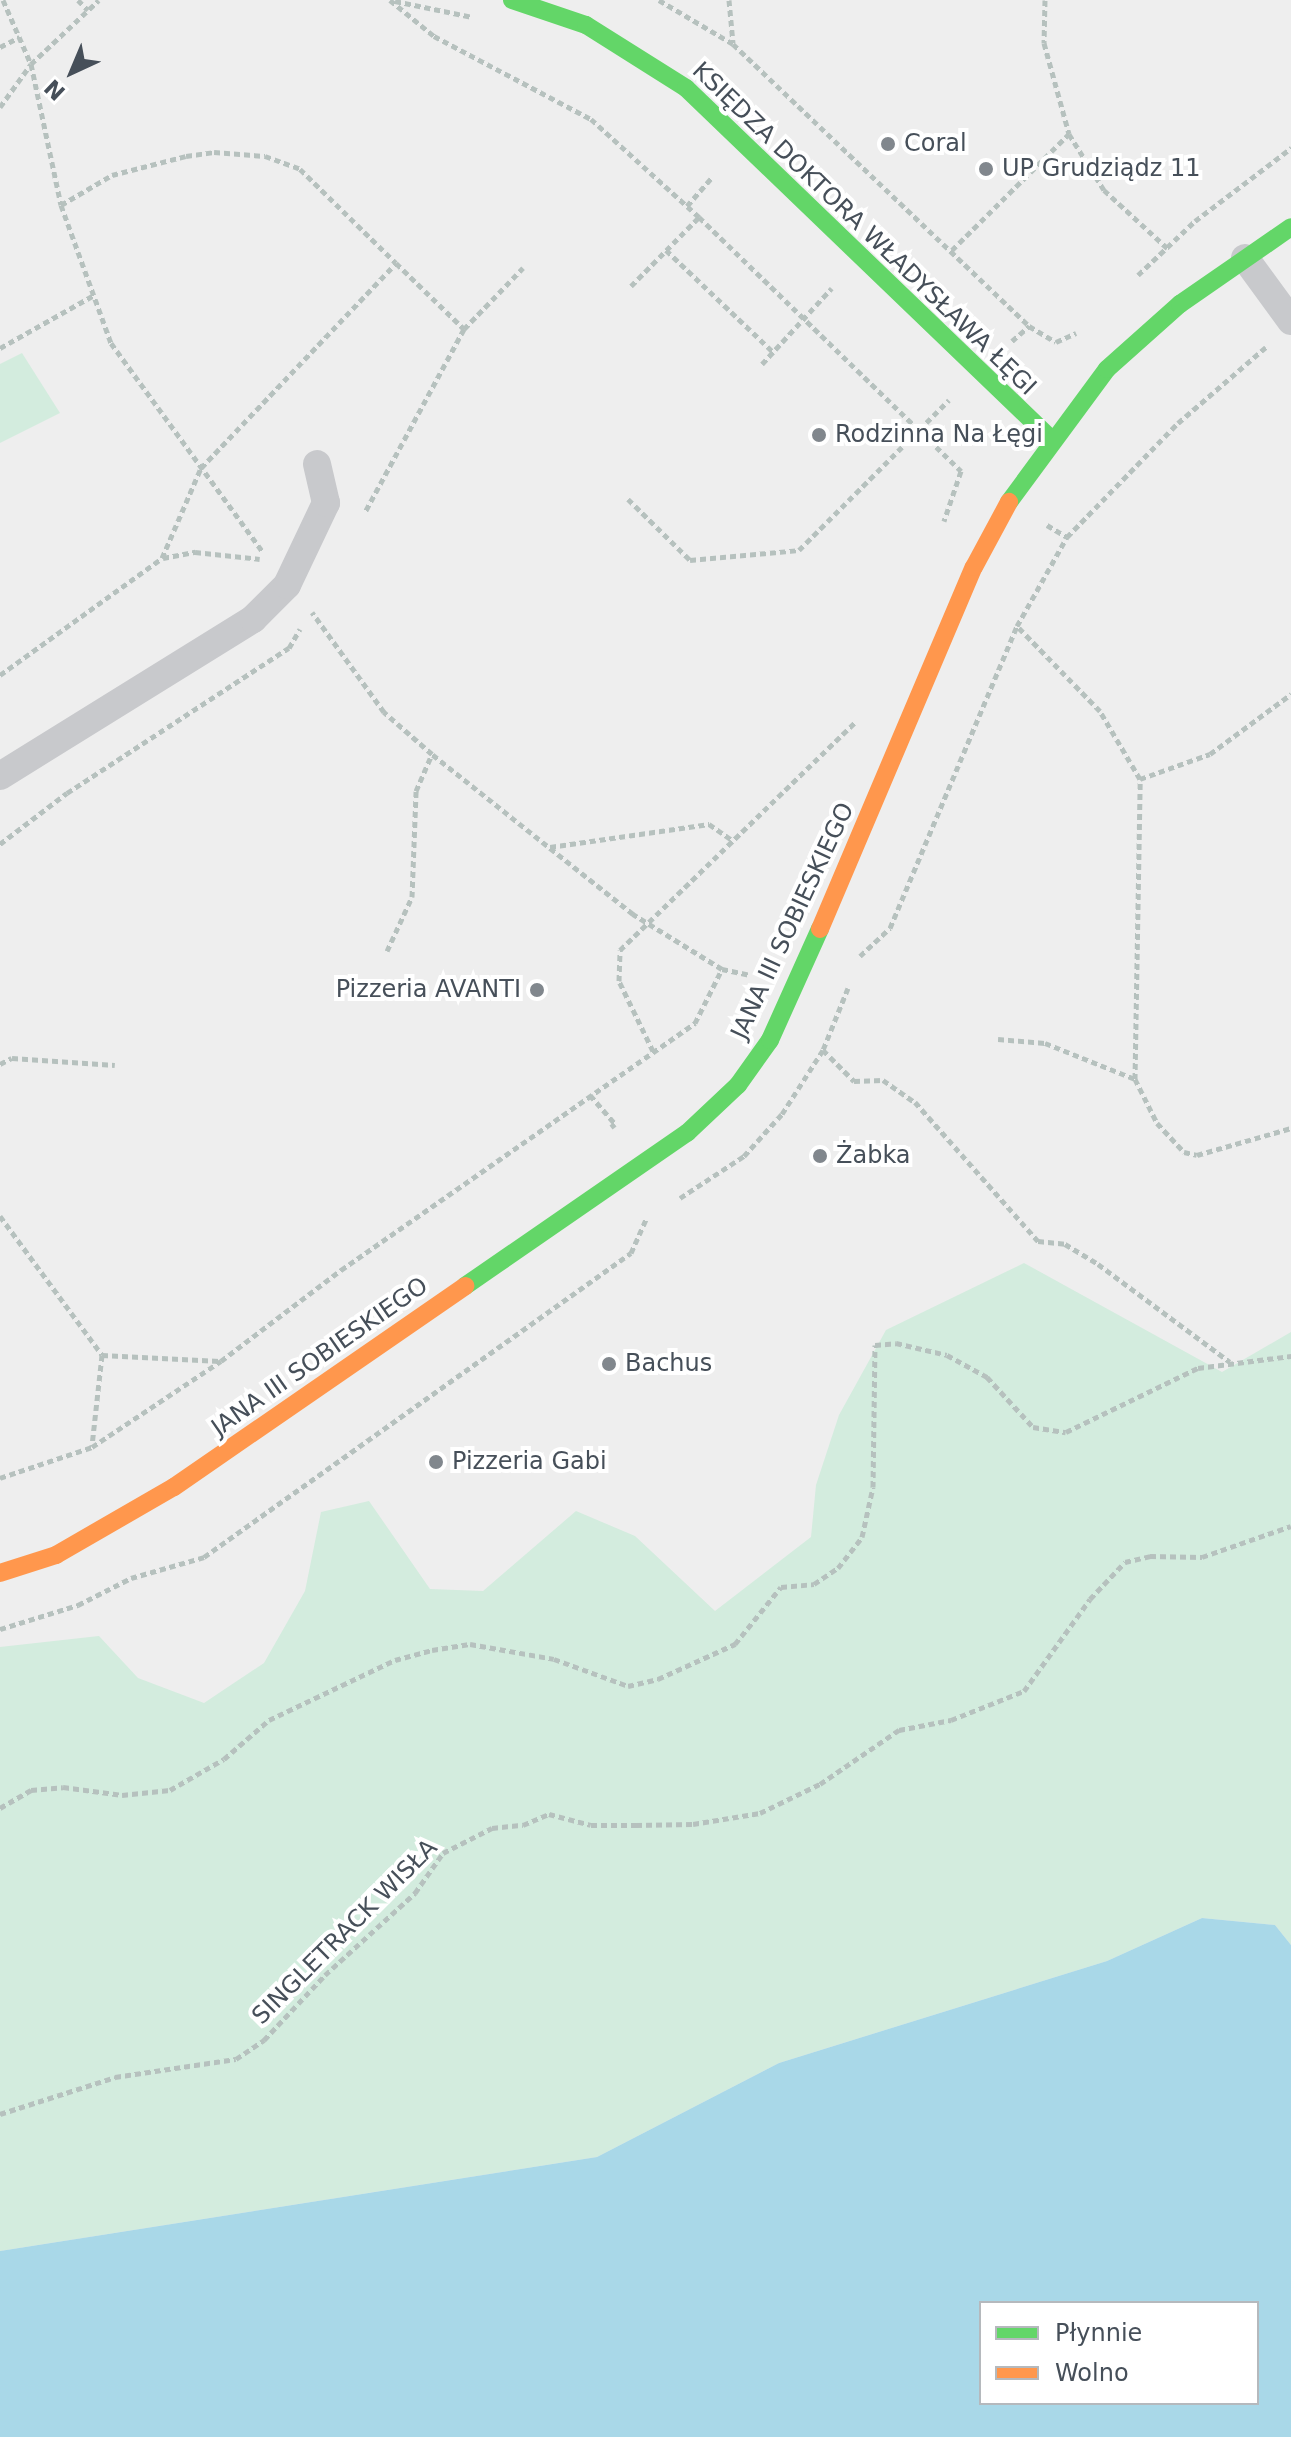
<!DOCTYPE html>
<meta charset="utf-8">
<style>
body{margin:0}
#map{position:relative;width:1291px;height:2437px;overflow:hidden;background:#eee;font-family:"DejaVu Sans",sans-serif}
div>[style]{position:absolute}
.green>*{inset:0;background:#d3ecde}
.water>*{inset:0;background:#a9d8e8}
.path>*{height:5px;margin-top:-2.5px;transform-origin:0;background:repeating-linear-gradient(90deg,#b6c1be 0 6px,transparent 0 10px)}
.lane>*{height:28px;margin:-14px;padding:0 14px;transform-origin:14px;border-radius:14px;background:#c8c9cc}
.fast>*{height:18px;margin:-9px;padding:0 9px;transform-origin:9px;border-radius:9px;background:#63d668}
.slow>*{height:18px;margin:-9px;padding:0 9px;transform-origin:9px;border-radius:9px;background:#ff974d}
.dots>*{width:22px;height:22px;translate:-50% -50%;box-sizing:border-box;border:4px solid #fff;border-radius:50%}
span{translate:-50% -50%;white-space:nowrap;text-align:center;line-height:1.15;-webkit-text-stroke:8px #fff;paint-order:stroke}
.poi-label{font-size:24px;color:#464f59}
.left{translate:0 -50%;text-align:left}
.right{translate:-100% -50%;text-align:right}
.street-label{font-size:24px;color:#464f59}
.legend{position:absolute;left:979px;top:2301px;width:280px;height:104px;box-sizing:border-box;background:#fff;border:2px solid #b5b9bd;margin:0;padding:10px 14px;list-style:none;font-size:24px;color:#464f59}
.legend li{display:flex;align-items:center;gap:16px;height:40px}
.legend b{width:40px;border:2px solid #b5b9bd}
.north{position:absolute;left:32px;top:32px;width:80px;height:80px;-webkit-text-stroke:6px #fff;paint-order:stroke;rotate:224deg;font-size:22px;font-weight:700;line-height:32px;text-align:center;color:#464f59}
.north::after{content:'';display:block;margin:auto;width:28px;height:36px;background:#464f59;clip-path:polygon(50% 0,100% 100%,50% 72%,0 100%)}
</style>
<div id="map">
<div class="green">
<div style="clip-path:polygon(22px 353px,60px 413px,0 443px,0 364px)"></div>
<div style="clip-path:polygon(1024px 1263px,1222px 1372px,1291px 1332px,1291px 1945px,1275px 1925px,1202px 1918px,1107px 1961px,779px 2063px,597px 2157px,0 2251px,0 1647px,99px 1636px,138px 1678px,204px 1703px,264px 1663px,305px 1591px,321px 1512px,369px 1501px,430px 1589px,483px 1591px,576px 1511px,635px 1536px,715px 1611px,811px 1537px,816px 1485px,839px 1415px,886px 1330px)"></div>
</div>
<div class="water">
<div style="clip-path:polygon(evenodd,1202px 1918px,1275px 1925px,1291px 1945px,1291px 2437px,0 2437px,0 2251px,597px 2157px,779px 2063px,1107px 1961px,1202px 1918px,981px 2303px,1257px 2303px,1257px 2403px,981px 2403px,981px 2303px)"></div>
</div>
<div class="path">
<div style="left:3px;top:0;width:70px;rotate:66.4deg"></div>
<div style="left:31px;top:64px;width:144px;rotate:78deg"></div>
<div style="left:61px;top:205px;width:147px;rotate:70.1deg"></div>
<div style="left:111px;top:343px;width:258px;rotate:54deg"></div>
<div style="left:78px;top:0;width:14px;rotate:45deg"></div>
<div style="left:390px;top:0;width:57px;rotate:39.3deg"></div>
<div style="left:434px;top:36px;width:178px;rotate:27.9deg"></div>
<div style="left:591px;top:119px;width:146px;rotate:42.2deg"></div>
<div style="left:699px;top:217px;width:365px;rotate:44.1deg"></div>
<div style="left:961px;top:471px;width:53px;rotate:108.8deg"></div>
<div style="left:659px;top:0;width:86px;rotate:30.7deg"></div>
<div style="left:733px;top:44px;width:409px;rotate:43.6deg"></div>
<div style="left:1029px;top:326px;width:31px;rotate:31deg"></div>
<div style="left:1056px;top:342px;width:22px;rotate:-24deg"></div>
<div style="left:729px;top:0;width:43px;rotate:84.7deg"></div>
<div style="left:1045px;top:0;width:43px;rotate:91.3deg"></div>
<div style="left:1044px;top:43px;width:94px;rotate:74.6deg"></div>
<div style="left:1069px;top:134px;width:66px;rotate:58deg"></div>
<div style="left:1104px;top:190px;width:86px;rotate:42.6deg"></div>
<div style="left:395px;top:1px;width:79px;rotate:11.7deg"></div>
<div style="left:0;top:47px;width:22px;rotate:-27deg"></div>
<div style="left:0;top:107px;width:53px;rotate:-54.2deg"></div>
<div style="left:31px;top:64px;width:93px;rotate:-43.3deg"></div>
<div style="left:61px;top:205px;width:59px;rotate:-30.5deg"></div>
<div style="left:112px;top:175px;width:76px;rotate:-14.4deg"></div>
<div style="left:186px;top:156px;width:28px;rotate:-8deg"></div>
<div style="left:214px;top:152px;width:51px;rotate:4.5deg"></div>
<div style="left:265px;top:156px;width:37px;rotate:20deg"></div>
<div style="left:300px;top:169px;width:134px;rotate:44.4deg"></div>
<div style="left:687px;top:206px;width:38px;rotate:-49deg"></div>
<div style="left:666px;top:250px;width:149px;rotate:43.6deg"></div>
<div style="left:952px;top:250px;width:165px;rotate:-44.8deg"></div>
<div style="left:1138px;top:275px;width:79px;rotate:-43.5deg"></div>
<div style="left:1195px;top:221px;width:121px;rotate:-37.2deg"></div>
<div style="left:631px;top:286px;width:97px;rotate:-45.4deg"></div>
<div style="left:464px;top:329px;width:85px;rotate:-46deg"></div>
<div style="left:1012px;top:341px;width:23px;rotate:-41deg"></div>
<div style="left:0;top:348px;width:108px;rotate:-29.4deg"></div>
<div style="left:762px;top:364px;width:103px;rotate:-47.4deg"></div>
<div style="left:628px;top:499px;width:87px;rotate:44.5deg"></div>
<div style="left:690px;top:560px;width:109px;rotate:-5.2deg"></div>
<div style="left:799px;top:550px;width:212px;rotate:-45deg"></div>
<div style="left:1047px;top:525px;width:23px;rotate:31deg"></div>
<div style="left:163px;top:558px;width:33px;rotate:-11deg"></div>
<div style="left:195px;top:552px;width:65px;rotate:6.1deg"></div>
<div style="left:0;top:675px;width:200px;rotate:-35.8deg"></div>
<div style="left:162px;top:558px;width:98px;rotate:-66.6deg"></div>
<div style="left:201px;top:468px;width:283px;rotate:-46.4deg"></div>
<div style="left:396px;top:263px;width:95px;rotate:44.1deg"></div>
<div style="left:464px;top:329px;width:208px;rotate:118.4deg"></div>
<div style="left:1140px;top:779px;width:74px;rotate:-19.7deg"></div>
<div style="left:1210px;top:754px;width:101px;rotate:-36.5deg"></div>
<div style="left:0;top:844px;width:84px;rotate:-37.3deg"></div>
<div style="left:67px;top:793px;width:265px;rotate:-33.2deg"></div>
<div style="left:289px;top:648px;width:22px;rotate:-60deg"></div>
<div style="left:550px;top:847px;width:161px;rotate:-8.2deg"></div>
<div style="left:709px;top:824px;width:28px;rotate:35deg"></div>
<div style="left:387px;top:951px;width:60px;rotate:-65.2deg"></div>
<div style="left:412px;top:897px;width:106px;rotate:-87.8deg"></div>
<div style="left:416px;top:791px;width:40px;rotate:-66.6deg"></div>
<div style="left:860px;top:956px;width:41px;rotate:-43deg"></div>
<div style="left:890px;top:928px;width:328px;rotate:-67.2deg"></div>
<div style="left:1017px;top:626px;width:102px;rotate:-60.7deg"></div>
<div style="left:1067px;top:537px;width:159px;rotate:-45.8deg"></div>
<div style="left:1178px;top:423px;width:116px;rotate:-40.8deg"></div>
<div style="left:722px;top:969px;width:29px;rotate:12deg"></div>
<div style="left:848px;top:988px;width:67px;rotate:112deg"></div>
<div style="left:823px;top:1050px;width:44px;rotate:45deg"></div>
<div style="left:854px;top:1081px;width:29px;rotate:-2deg"></div>
<div style="left:883px;top:1080px;width:39px;rotate:35deg"></div>
<div style="left:915px;top:1102px;width:186px;rotate:48.5deg"></div>
<div style="left:1038px;top:1241px;width:27px;rotate:6deg"></div>
<div style="left:1065px;top:1244px;width:39px;rotate:31deg"></div>
<div style="left:1098px;top:1264px;width:164px;rotate:36.6deg"></div>
<div style="left:998px;top:1039px;width:47px;rotate:4.9deg"></div>
<div style="left:1045px;top:1043px;width:97px;rotate:21.8deg"></div>
<div style="left:1135px;top:1079px;width:300px;rotate:-89deg"></div>
<div style="left:1140px;top:779px;width:79px;rotate:-120.5deg"></div>
<div style="left:1100px;top:711px;width:119px;rotate:-134.3deg"></div>
<div style="left:653px;top:1051px;width:78px;rotate:-115.9deg"></div>
<div style="left:619px;top:981px;width:31px;rotate:-88deg"></div>
<div style="left:620px;top:950px;width:327px;rotate:-44.1deg"></div>
<div style="left:0;top:1064px;width:13px;rotate:-27deg"></div>
<div style="left:12px;top:1058px;width:103px;rotate:3.9deg"></div>
<div style="left:1135px;top:1079px;width:49px;rotate:63.4deg"></div>
<div style="left:1157px;top:1123px;width:40px;rotate:47deg"></div>
<div style="left:1184px;top:1152px;width:13px;rotate:13deg"></div>
<div style="left:1197px;top:1155px;width:98px;rotate:-16deg"></div>
<div style="left:590px;top:1095px;width:38px;rotate:49deg"></div>
<div style="left:615px;top:1124px;width:5px;rotate:143deg"></div>
<div style="left:680px;top:1198px;width:77px;rotate:-33.3deg"></div>
<div style="left:744px;top:1156px;width:57px;rotate:-47.9deg"></div>
<div style="left:782px;top:1114px;width:76px;rotate:-57.4deg"></div>
<div style="left:0;top:1216px;width:172px;rotate:53.7deg"></div>
<div style="left:102px;top:1355px;width:91px;rotate:96.3deg"></div>
<div style="left:102px;top:1355px;width:118px;rotate:2.9deg"></div>
<div style="left:0;top:1478px;width:97px;rotate:-18.6deg"></div>
<div style="left:92px;top:1447px;width:155px;rotate:-33.7deg"></div>
<div style="left:221px;top:1361px;width:151px;rotate:-37.2deg"></div>
<div style="left:341px;top:1270px;width:432px;rotate:-34.9deg"></div>
<div style="left:695px;top:1023px;width:60px;rotate:-63.4deg"></div>
<div style="left:722px;top:969px;width:105px;rotate:-148.3deg"></div>
<div style="left:633px;top:914px;width:257px;rotate:-141.5deg"></div>
<div style="left:432px;top:754px;width:64px;rotate:-138.8deg"></div>
<div style="left:384px;top:712px;width:123px;rotate:-125.8deg"></div>
<div style="left:0;top:1629px;width:82px;rotate:-17.1deg"></div>
<div style="left:78px;top:1605px;width:59px;rotate:-27deg"></div>
<div style="left:131px;top:1578px;width:76px;rotate:-16deg"></div>
<div style="left:204px;top:1557px;width:524px;rotate:-35.45deg"></div>
<div style="left:631px;top:1253px;width:37px;rotate:-66deg"></div>
<div style="left:0;top:1808px;width:36px;rotate:-30deg"></div>
<div style="left:31px;top:1790px;width:32px;rotate:-5deg"></div>
<div style="left:63px;top:1787px;width:60px;rotate:7.7deg"></div>
<div style="left:122px;top:1795px;width:48px;rotate:-5.9deg"></div>
<div style="left:170px;top:1790px;width:62px;rotate:-29.9deg"></div>
<div style="left:224px;top:1759px;width:60px;rotate:-40.9deg"></div>
<div style="left:269px;top:1720px;width:140px;rotate:-25.5deg"></div>
<div style="left:395px;top:1660px;width:38px;rotate:-15deg"></div>
<div style="left:432px;top:1650px;width:38px;rotate:-9deg"></div>
<div style="left:470px;top:1644px;width:85px;rotate:10.1deg"></div>
<div style="left:554px;top:1659px;width:79px;rotate:20deg"></div>
<div style="left:628px;top:1686px;width:31px;rotate:-13deg"></div>
<div style="left:658px;top:1679px;width:85px;rotate:-24.4deg"></div>
<div style="left:735px;top:1644px;width:73px;rotate:-51.1deg"></div>
<div style="left:781px;top:1587px;width:33px;rotate:-5deg"></div>
<div style="left:814px;top:1584px;width:29px;rotate:-34deg"></div>
<div style="left:838px;top:1568px;width:39px;rotate:-52deg"></div>
<div style="left:862px;top:1537px;width:51px;rotate:-77.6deg"></div>
<div style="left:873px;top:1487px;width:142px;rotate:-89.2deg"></div>
<div style="left:875px;top:1345px;width:21px;rotate:-5deg"></div>
<div style="left:896px;top:1343px;width:52px;rotate:13.2deg"></div>
<div style="left:947px;top:1355px;width:46px;rotate:28.8deg"></div>
<div style="left:987px;top:1377px;width:68px;rotate:47.4deg"></div>
<div style="left:1033px;top:1427px;width:33px;rotate:9deg"></div>
<div style="left:1066px;top:1432px;width:147px;rotate:-25.9deg"></div>
<div style="left:1198px;top:1368px;width:94px;rotate:-7.4deg"></div>
<div style="left:0;top:2114px;width:121px;rotate:-17.8deg"></div>
<div style="left:115px;top:2077px;width:122px;rotate:-8.5deg"></div>
<div style="left:236px;top:2059px;width:34px;rotate:-34deg"></div>
<div style="left:264px;top:2040px;width:89px;rotate:-46.8deg"></div>
<div style="left:325px;top:1975px;width:122px;rotate:-42.3deg"></div>
<div style="left:415px;top:1893px;width:49px;rotate:-55deg"></div>
<div style="left:443px;top:1853px;width:55px;rotate:-27deg"></div>
<div style="left:492px;top:1828px;width:31px;rotate:-6deg"></div>
<div style="left:523px;top:1825px;width:28px;rotate:-23deg"></div>
<div style="left:549px;top:1814px;width:43px;rotate:14.7deg"></div>
<div style="left:591px;top:1825px;width:45px"></div>
<div style="left:636px;top:1825px;width:57px;rotate:-1deg"></div>
<div style="left:693px;top:1824px;width:68px;rotate:-9.3deg"></div>
<div style="left:760px;top:1813px;width:67px;rotate:-25.8deg"></div>
<div style="left:820px;top:1784px;width:96px;rotate:-34.4deg"></div>
<div style="left:899px;top:1730px;width:53px;rotate:-10.9deg"></div>
<div style="left:951px;top:1720px;width:79px;rotate:-21.7deg"></div>
<div style="left:1024px;top:1691px;width:113px;rotate:-54.3deg"></div>
<div style="left:1090px;top:1599px;width:51px;rotate:-46.6deg"></div>
<div style="left:1125px;top:1562px;width:26px;rotate:-13deg"></div>
<div style="left:1150px;top:1556px;width:52px;rotate:1.1deg"></div>
<div style="left:1202px;top:1557px;width:94px;rotate:-19.2deg"></div>
</div>
<div class="lane">
<div style="left:1245px;top:258px;width:78px;rotate:53.9deg"></div>
<div style="left:0;top:776px;width:298px;rotate:-31.8deg"></div>
<div style="left:253px;top:619px;width:48px;rotate:-45deg"></div>
<div style="left:287px;top:585px;width:91px;rotate:-64.6deg"></div>
<div style="left:326px;top:503px;width:40px;rotate:-103deg"></div>
</div>
<div class="fast">
<div style="left:512px;top:0;width:78px;rotate:18.7deg"></div>
<div style="left:586px;top:25px;width:118px;rotate:32.2deg"></div>
<div style="left:686px;top:88px;width:505px;rotate:43.88deg"></div>
<div style="left:1009px;top:502px;width:165px;rotate:-53.6deg"></div>
<div style="left:1107px;top:369px;width:98px;rotate:-41.7deg"></div>
<div style="left:1180px;top:304px;width:135px;rotate:-34.7deg"></div>
<div style="left:465px;top:1286px;width:270px;rotate:-34.6deg"></div>
<div style="left:687px;top:1133px;width:70px;rotate:-43.3deg"></div>
<div style="left:738px;top:1085px;width:55px;rotate:-54.6deg"></div>
<div style="left:770px;top:1040px;width:122px;rotate:-65.8deg"></div>
</div>
<div class="slow">
<div style="left:820px;top:929px;width:393px;rotate:-67deg"></div>
<div style="left:974px;top:567px;width:74px;rotate:-61.7deg"></div>
<div style="left:0;top:1573px;width:59px;rotate:-17.8deg"></div>
<div style="left:56px;top:1555px;width:136px;rotate:-30deg"></div>
<div style="left:174px;top:1487px;width:354px;rotate:-34.6deg"></div>
</div>
<div class="dots">
<div style="left:888px;top:144px;background:#81878d"></div>
<div style="left:986px;top:169px;background:#81878d"></div>
<div style="left:819px;top:435px;background:#81878d"></div>
<div style="left:537px;top:990px;background:#81878d"></div>
<div style="left:820px;top:1156px;background:#81878d"></div>
<div style="left:609px;top:1364px;background:#81878d"></div>
<div style="left:436px;top:1462px;background:#81878d"></div>
</div>
<div class="poi-label">
<span class="left" style="left:904px;top:144px">Coral</span>
<span class="left" style="left:1002px;top:169px">UP Grudziądz 11</span>
<span class="left" style="left:835px;top:435px">Rodzinna Na Łęgi</span>
<span class="right" style="left:521px;top:990px">Pizzeria AVANTI</span>
<span class="left" style="left:836px;top:1156px">Żabka</span>
<span class="left" style="left:625px;top:1364px">Bachus</span>
<span class="left" style="left:452px;top:1462px">Pizzeria Gabi</span>
</div>
<div class="street-label">
<span style="left:864px;top:229px;rotate:44deg">KSIĘDZA DOKTORA WŁADYSŁAWA ŁĘGI</span>
<span style="left:793px;top:921px;rotate:-65deg">JANA III SOBIESKIEGO</span>
<span style="left:320px;top:1357px;rotate:-35deg">JANA III SOBIESKIEGO</span>
<span style="left:345px;top:1932px;rotate:-45deg">SINGLETRACK WISŁA</span>
</div>
<ul class="legend">
<li><b style="height:10px;background:#63d668"></b>Płynnie</li>
<li><b style="height:10px;background:#ff974d"></b>Wolno</li>
</ul>
<div class="north">N</div>
</div>
